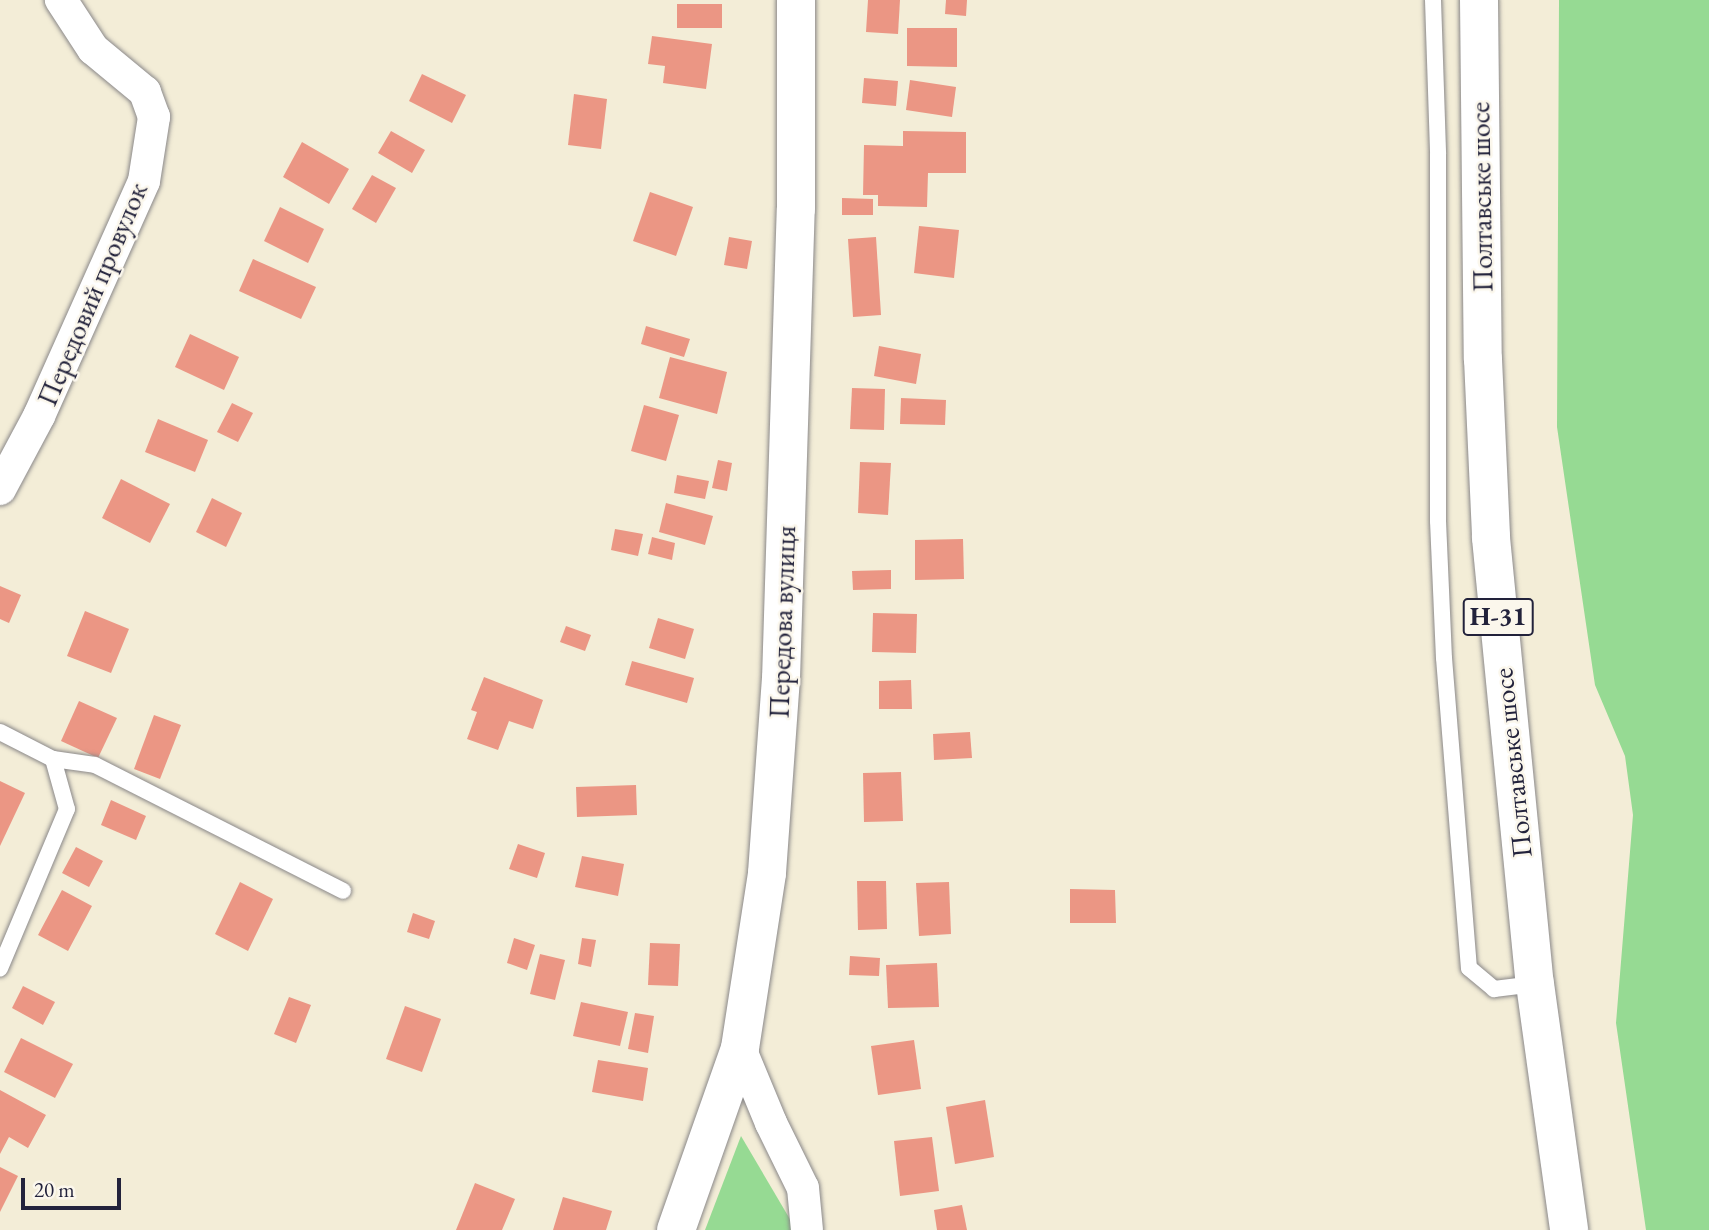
<!DOCTYPE html>
<meta charset="utf-8">
<style>
body{margin:0}
#map{position:relative;width:1709px;height:1230px;overflow:hidden;background:#f3edd7;font-family:"EB Garamond",serif}
div>[style]{position:absolute}
.green>*{inset:0;background:#96da93}
.building>*{inset:0;background:#eb9684}
.roads{filter:drop-shadow(0 0 2px #8a8889) drop-shadow(0 0 2px #8a8889)}
.service>*{height:16px;margin:-8px;padding:0 8px;transform-origin:8px;border-radius:8px;background:#fff}
.minor>*{height:32px;margin:-16px;padding:0 16px;transform-origin:16px;border-radius:16px;background:#fff}
.tertiary>*{height:38px;margin:-19px;padding:0 19px;transform-origin:19px;border-radius:19px;background:#fff}
.primary>*{height:38px;margin:-19px;padding:0 19px;transform-origin:19px;border-radius:19px;background:#fff}
span{translate:-50% -50%;white-space:nowrap;text-align:center;line-height:1.15;-webkit-text-stroke:5px #fbf7ec;paint-order:stroke}
.shield-label span{padding:2px 5px;background:#fbf7ec;border:2px solid;border-radius:5px;-webkit-text-stroke-width:0}
.shield-label{font-size:26px;color:#22223b;font-weight:700}
.street-label{font-size:28px;color:#22223b}
.scale{position:absolute;left:21px;top:1178px;width:100px;height:32px;box-sizing:border-box;border:4px solid #22223b;border-top:0;padding-left:9px;font-size:21px;line-height:24px;white-space:nowrap;color:#22223b;-webkit-text-stroke:5px #fbf7ec;paint-order:stroke}
</style>
<div id="map">
<div class="green">
<div style="clip-path:polygon(1559px 0,1709px 0,1709px 1230px,1646px 1230px,1616px 1023px,1633px 815px,1625px 756px,1595px 685px,1557px 427px)"></div>
<div style="clip-path:polygon(741px 1136px,794px 1226px,794px 1230px,705px 1230px)"></div>
</div>
<div class="building">
<div style="clip-path:polygon(868px 0,900px 0,898px 34px,866px 32px)"></div>
<div style="clip-path:polygon(946px 0,967px 0,966px 16px,945px 14px)"></div>
<div style="clip-path:polygon(677px 4px,722px 4px,722px 28px,677px 28px)"></div>
<div style="clip-path:polygon(907px 28px,957px 28px,957px 67px,907px 66px)"></div>
<div style="clip-path:polygon(652px 36px,712px 44px,706px 89px,663px 83px,665px 66px,648px 64px)"></div>
<div style="clip-path:polygon(422px 74px,466px 95px,452px 123px,409px 101px)"></div>
<div style="clip-path:polygon(864px 78px,898px 81px,896px 106px,862px 103px)"></div>
<div style="clip-path:polygon(910px 80px,956px 87px,952px 117px,906px 110px)"></div>
<div style="clip-path:polygon(574px 94px,607px 99px,601px 149px,568px 145px)"></div>
<div style="clip-path:polygon(391px 131px,425px 150px,412px 173px,378px 153px)"></div>
<div style="clip-path:polygon(903px 131px,966px 132px,966px 173px,928px 173px,927px 207px,878px 206px,878px 195px,863px 195px,864px 145px,903px 146px)"></div>
<div style="clip-path:polygon(302px 142px,349px 169px,329px 204px,283px 177px)"></div>
<div style="clip-path:polygon(372px 175px,396px 188px,376px 223px,352px 209px)"></div>
<div style="clip-path:polygon(650px 192px,693px 207px,676px 256px,633px 241px)"></div>
<div style="clip-path:polygon(842px 198px,873px 199px,873px 215px,842px 215px)"></div>
<div style="clip-path:polygon(280px 207px,324px 229px,308px 263px,264px 241px)"></div>
<div style="clip-path:polygon(919px 226px,959px 230px,954px 278px,914px 273px)"></div>
<div style="clip-path:polygon(729px 237px,752px 241px,747px 269px,724px 265px)"></div>
<div style="clip-path:polygon(876px 237px,881px 315px,853px 317px,848px 239px)"></div>
<div style="clip-path:polygon(253px 259px,316px 287px,301px 319px,239px 291px)"></div>
<div style="clip-path:polygon(646px 326px,690px 339px,684px 357px,641px 344px)"></div>
<div style="clip-path:polygon(190px 334px,239px 357px,224px 390px,175px 367px)"></div>
<div style="clip-path:polygon(879px 346px,921px 354px,916px 384px,874px 376px)"></div>
<div style="clip-path:polygon(670px 357px,727px 372px,717px 414px,659px 398px)"></div>
<div style="clip-path:polygon(852px 388px,885px 389px,884px 430px,850px 429px)"></div>
<div style="clip-path:polygon(901px 398px,946px 400px,945px 425px,900px 424px)"></div>
<div style="clip-path:polygon(232px 403px,253px 413px,238px 442px,217px 432px)"></div>
<div style="clip-path:polygon(644px 405px,679px 415px,666px 461px,631px 451px)"></div>
<div style="clip-path:polygon(158px 419px,208px 440px,195px 472px,145px 452px)"></div>
<div style="clip-path:polygon(718px 460px,732px 463px,727px 491px,712px 488px)"></div>
<div style="clip-path:polygon(860px 462px,891px 463px,888px 515px,858px 513px)"></div>
<div style="clip-path:polygon(677px 475px,709px 481px,705px 499px,674px 493px)"></div>
<div style="clip-path:polygon(121px 479px,170px 504px,150px 543px,102px 518px)"></div>
<div style="clip-path:polygon(212px 498px,242px 513px,226px 547px,196px 532px)"></div>
<div style="clip-path:polygon(666px 503px,713px 516px,705px 545px,659px 532px)"></div>
<div style="clip-path:polygon(615px 529px,643px 534px,638px 556px,611px 550px)"></div>
<div style="clip-path:polygon(652px 537px,675px 543px,672px 560px,648px 554px)"></div>
<div style="clip-path:polygon(963px 539px,964px 579px,915px 580px,915px 540px)"></div>
<div style="clip-path:polygon(891px 570px,891px 589px,853px 590px,852px 571px)"></div>
<div style="clip-path:polygon(0 586px,21px 595px,9px 623px,0 619px)"></div>
<div style="clip-path:polygon(85px 611px,129px 629px,111px 673px,67px 656px)"></div>
<div style="clip-path:polygon(873px 613px,917px 614px,916px 653px,872px 652px)"></div>
<div style="clip-path:polygon(658px 618px,694px 629px,685px 659px,649px 648px)"></div>
<div style="clip-path:polygon(566px 626px,591px 635px,585px 651px,560px 642px)"></div>
<div style="clip-path:polygon(632px 661px,694px 678px,687px 703px,625px 685px)"></div>
<div style="clip-path:polygon(484px 677px,543px 700px,533px 729px,509px 721px,498px 750px,467px 739px,477px 712px,471px 710px)"></div>
<div style="clip-path:polygon(911px 680px,912px 709px,879px 709px,879px 681px)"></div>
<div style="clip-path:polygon(79px 701px,117px 718px,98px 758px,61px 741px)"></div>
<div style="clip-path:polygon(154px 715px,181px 725px,160px 779px,134px 769px)"></div>
<div style="clip-path:polygon(970px 732px,972px 758px,934px 760px,933px 734px)"></div>
<div style="clip-path:polygon(901px 772px,903px 821px,864px 822px,863px 773px)"></div>
<div style="clip-path:polygon(0 781px,25px 793px,0 846px)"></div>
<div style="clip-path:polygon(636px 785px,637px 815px,577px 817px,576px 787px)"></div>
<div style="clip-path:polygon(111px 800px,146px 816px,136px 840px,101px 825px)"></div>
<div style="clip-path:polygon(518px 844px,545px 853px,537px 878px,509px 869px)"></div>
<div style="clip-path:polygon(76px 847px,103px 861px,89px 887px,62px 873px)"></div>
<div style="clip-path:polygon(582px 856px,624px 864px,618px 896px,575px 887px)"></div>
<div style="clip-path:polygon(857px 881px,886px 881px,887px 929px,858px 930px)"></div>
<div style="clip-path:polygon(240px 882px,273px 899px,248px 951px,215px 934px)"></div>
<div style="clip-path:polygon(949px 882px,951px 934px,919px 936px,916px 883px)"></div>
<div style="clip-path:polygon(1070px 889px,1115px 890px,1116px 923px,1070px 923px)"></div>
<div style="clip-path:polygon(62px 890px,92px 906px,68px 951px,38px 935px)"></div>
<div style="clip-path:polygon(413px 913px,435px 921px,429px 939px,407px 932px)"></div>
<div style="clip-path:polygon(514px 938px,535px 945px,527px 970px,507px 963px)"></div>
<div style="clip-path:polygon(582px 938px,596px 940px,591px 967px,578px 964px)"></div>
<div style="clip-path:polygon(650px 943px,680px 944px,678px 986px,648px 985px)"></div>
<div style="clip-path:polygon(540px 954px,565px 960px,555px 1000px,530px 994px)"></div>
<div style="clip-path:polygon(850px 956px,880px 958px,879px 976px,849px 975px)"></div>
<div style="clip-path:polygon(937px 963px,939px 1007px,888px 1008px,886px 965px)"></div>
<div style="clip-path:polygon(23px 986px,55px 1002px,43px 1025px,12px 1008px)"></div>
<div style="clip-path:polygon(289px 997px,311px 1005px,296px 1043px,274px 1034px)"></div>
<div style="clip-path:polygon(581px 1002px,628px 1012px,620px 1046px,573px 1036px)"></div>
<div style="clip-path:polygon(405px 1006px,441px 1019px,422px 1072px,386px 1059px)"></div>
<div style="clip-path:polygon(635px 1013px,654px 1016px,648px 1053px,628px 1049px)"></div>
<div style="clip-path:polygon(21px 1038px,73px 1064px,55px 1098px,4px 1072px)"></div>
<div style="clip-path:polygon(914px 1040px,921px 1089px,878px 1095px,871px 1046px)"></div>
<div style="clip-path:polygon(598px 1060px,648px 1068px,643px 1101px,592px 1092px)"></div>
<div style="clip-path:polygon(0 1090px,46px 1115px,28px 1148px,9px 1137px,0 1154px)"></div>
<div style="clip-path:polygon(985px 1100px,994px 1157px,955px 1164px,946px 1107px)"></div>
<div style="clip-path:polygon(932px 1137px,939px 1191px,900px 1196px,894px 1141px)"></div>
<div style="clip-path:polygon(0 1167px,18px 1176px,0 1212px)"></div>
<div style="clip-path:polygon(475px 1183px,515px 1199px,502px 1230px,456px 1230px)"></div>
<div style="clip-path:polygon(563px 1197px,612px 1211px,606px 1230px,553px 1230px)"></div>
<div style="clip-path:polygon(962px 1205px,967px 1230px,937px 1230px,934px 1210px)"></div>
</div>
<div class="roads">
<div class="service">
<div style="left:1433px;top:0;width:154px;rotate:88.1deg"></div>
<div style="left:1438px;top:154px;width:367px;rotate:90deg"></div>
<div style="left:1438px;top:521px;width:137px;rotate:87.5deg"></div>
<div style="left:1444px;top:658px;width:311px;rotate:85.4deg"></div>
<div style="left:1469px;top:968px;width:33px;rotate:40deg"></div>
<div style="left:1494px;top:989px;width:41px;rotate:-7deg"></div>
<div style="left:0;top:732px;width:59px;rotate:27deg"></div>
<div style="left:53px;top:759px;width:52px;rotate:74.4deg"></div>
<div style="left:67px;top:809px;width:173px;rotate:112.8deg"></div>
<div style="left:53px;top:759px;width:42px;rotate:8.1deg"></div>
<div style="left:95px;top:765px;width:278px;rotate:26.9deg"></div>
</div>
<div class="minor">
<div style="left:0;top:489px;width:83px;rotate:-61.9deg"></div>
<div style="left:39px;top:416px;width:257px;rotate:-65.9deg"></div>
<div style="left:144px;top:181px;width:65px;rotate:-81.1deg"></div>
<div style="left:154px;top:117px;width:27px;rotate:-110deg"></div>
<div style="left:145px;top:92px;width:67px;rotate:-140.4deg"></div>
<div style="left:93px;top:49px;width:59px;rotate:-123.1deg"></div>
<div style="left:740px;top:1048px;width:81px;rotate:67.5deg"></div>
<div style="left:771px;top:1123px;width:72px;rotate:63.8deg"></div>
<div style="left:803px;top:1188px;width:42px;rotate:84.6deg"></div>
</div>
<div class="tertiary">
<div style="left:676px;top:1230px;width:193px;rotate:-70.6deg"></div>
<div style="left:740px;top:1048px;width:177px;rotate:-81.2deg"></div>
<div style="left:767px;top:873px;width:195px;rotate:-85.9deg"></div>
<div style="left:781px;top:679px;width:470px;rotate:-88.2deg"></div>
<div style="left:796px;top:209px;width:209px;rotate:-90deg"></div>
</div>
<div class="primary">
<div style="left:1479px;top:0;width:359px;rotate:89.4deg"></div>
<div style="left:1483px;top:359px;width:179px;rotate:87.4deg"></div>
<div style="left:1491px;top:538px;width:448px;rotate:84.4deg"></div>
<div style="left:1535px;top:984px;width:248px;rotate:82.1deg"></div>
</div>
</div>
<div class="shield-label">
<span style="left:1498px;top:617px">Н-31</span>
</div>
<div class="street-label">
<span style="left:1481px;top:197px;rotate:-91deg">Полтавське шосе</span>
<span style="left:92px;top:294px;rotate:-67deg">Передовий провулок</span>
<span style="left:782px;top:622px;rotate:-88deg">Передова вулиця</span>
<span style="left:1512px;top:763px;rotate:-96deg">Полтавське шосе</span>
</div>
<div class="scale">20 m</div>
</div>
